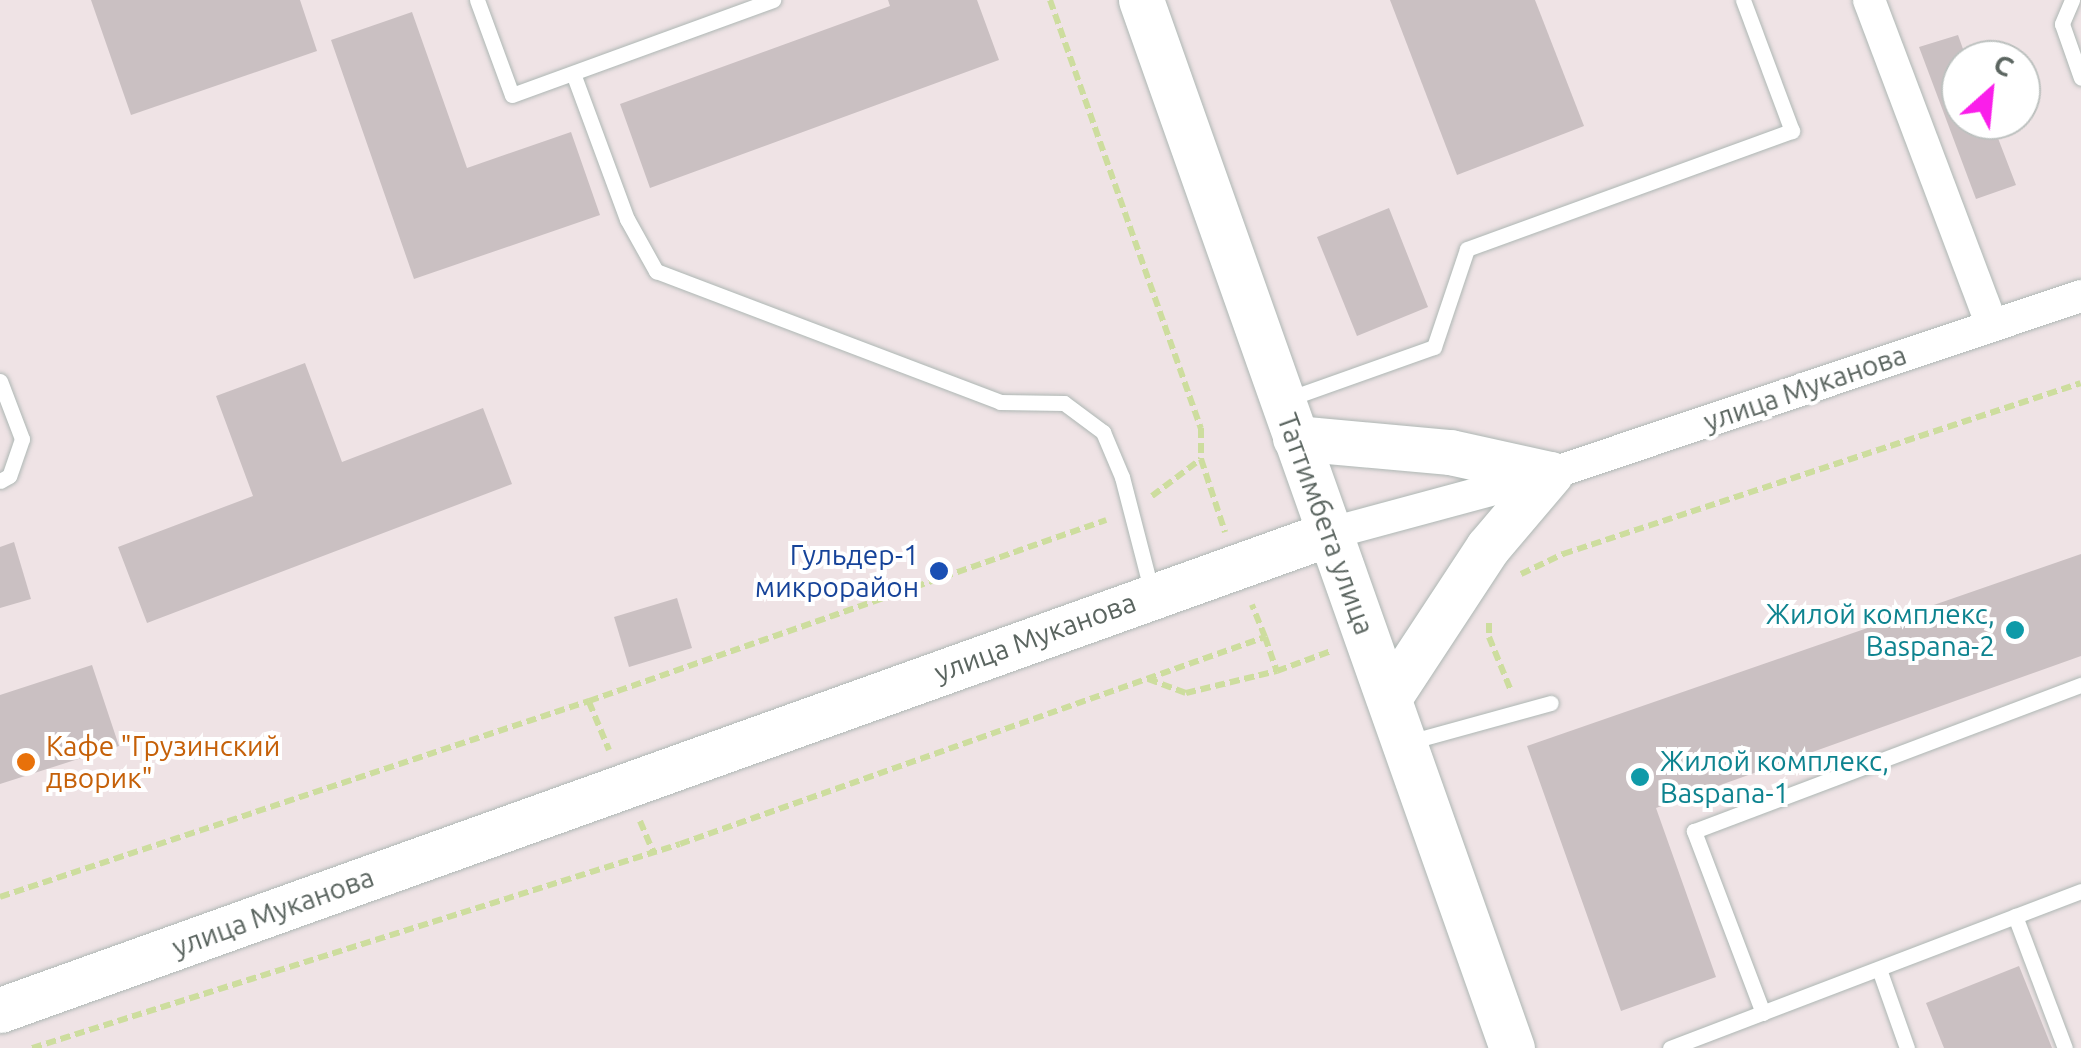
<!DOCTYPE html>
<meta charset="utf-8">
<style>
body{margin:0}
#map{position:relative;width:2081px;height:1048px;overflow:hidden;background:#efe3e5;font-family:Ubuntu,sans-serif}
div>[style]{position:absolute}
.building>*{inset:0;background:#cac0c2}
.path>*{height:6px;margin-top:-3px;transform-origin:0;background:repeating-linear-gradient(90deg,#cddd9e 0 10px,transparent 0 15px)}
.roads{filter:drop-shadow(0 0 2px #aeb7b4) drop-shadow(0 0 2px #aeb7b4)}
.lane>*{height:15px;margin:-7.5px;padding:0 7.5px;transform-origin:7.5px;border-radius:7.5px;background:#fff}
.street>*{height:32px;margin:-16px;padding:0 16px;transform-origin:16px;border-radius:16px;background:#fff}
.secondary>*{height:45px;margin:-22.5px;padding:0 22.5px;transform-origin:22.5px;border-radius:22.5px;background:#fff}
.dots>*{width:28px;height:28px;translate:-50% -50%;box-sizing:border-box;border:5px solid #fff;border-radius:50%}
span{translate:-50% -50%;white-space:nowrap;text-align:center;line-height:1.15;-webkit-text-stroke:8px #fff;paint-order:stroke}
.street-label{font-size:28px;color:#5b6560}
.transit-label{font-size:28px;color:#164399}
.right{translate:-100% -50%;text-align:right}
.culture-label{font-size:28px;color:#0d838f}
.left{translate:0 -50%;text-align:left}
.food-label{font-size:28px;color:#c56008}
.north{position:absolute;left:1941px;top:40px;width:100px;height:100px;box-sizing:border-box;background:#fff;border:2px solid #bdc1bf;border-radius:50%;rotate:27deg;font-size:28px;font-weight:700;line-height:40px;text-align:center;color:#5b6560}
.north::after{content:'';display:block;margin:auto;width:35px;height:45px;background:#fa1eea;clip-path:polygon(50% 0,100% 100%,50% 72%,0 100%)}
</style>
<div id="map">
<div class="building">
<div style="clip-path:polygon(91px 0,300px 0,317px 51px,131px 115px)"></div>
<div style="clip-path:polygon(888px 0,977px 0,999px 60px,650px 188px,620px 104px,890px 6px)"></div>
<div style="clip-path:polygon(1390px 0,1535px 0,1584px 126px,1457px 175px)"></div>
<div style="clip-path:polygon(412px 12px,467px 168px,571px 132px,600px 215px,414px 279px,331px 40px)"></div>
<div style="clip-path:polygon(1958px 35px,1967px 60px,1961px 60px,1961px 120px,1991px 120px,2016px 185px,1976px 199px,1919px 47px)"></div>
<div style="clip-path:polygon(1389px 208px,1428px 307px,1357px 336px,1317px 237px)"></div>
<div style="clip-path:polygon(305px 363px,342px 462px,483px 408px,512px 484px,147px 623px,118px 547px,253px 496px,216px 396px)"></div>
<div style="clip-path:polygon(14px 542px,31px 599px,0 608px,0 547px)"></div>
<div style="clip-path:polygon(2081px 554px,2081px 656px,1656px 808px,1716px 977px,1621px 1011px,1527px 746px)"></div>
<div style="clip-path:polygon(677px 598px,692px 648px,629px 667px,614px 617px)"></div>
<div style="clip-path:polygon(92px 665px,119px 746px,0 784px,0 695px)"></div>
<div style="clip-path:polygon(2019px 966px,2052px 1048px,1944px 1048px,1926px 1003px)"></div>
</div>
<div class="path">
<div style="left:1050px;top:0;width:454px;rotate:70.6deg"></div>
<div style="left:1201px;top:428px;width:31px;rotate:90deg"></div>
<div style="left:1152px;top:496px;width:61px;rotate:-37.1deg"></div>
<div style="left:1201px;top:459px;width:77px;rotate:71.8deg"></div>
<div style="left:1521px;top:574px;width:47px;rotate:-25.5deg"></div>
<div style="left:1563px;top:554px;width:545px;rotate:-18.27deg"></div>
<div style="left:1489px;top:623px;width:14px;rotate:90deg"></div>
<div style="left:1489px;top:637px;width:58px;rotate:67.8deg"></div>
<div style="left:1265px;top:637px;width:36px;rotate:71deg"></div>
<div style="left:1277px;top:671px;width:58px;rotate:-20.3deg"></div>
<div style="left:1148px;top:679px;width:40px;rotate:20.2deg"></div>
<div style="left:1186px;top:693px;width:94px;rotate:-13.6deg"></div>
<div style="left:589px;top:702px;width:52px;rotate:67.4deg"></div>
<div style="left:640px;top:821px;width:34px;rotate:67deg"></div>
<div style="left:0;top:897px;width:621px;rotate:-18.41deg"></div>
<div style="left:589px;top:701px;width:548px;rotate:-19.29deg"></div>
<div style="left:32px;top:1048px;width:679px;rotate:-17.47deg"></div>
<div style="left:680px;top:844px;width:621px;rotate:-19.49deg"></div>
<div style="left:1265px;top:637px;width:35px;rotate:-112deg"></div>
</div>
<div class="roads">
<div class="lane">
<div style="left:477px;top:0;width:101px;rotate:69.8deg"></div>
<div style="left:512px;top:95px;width:278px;rotate:-20deg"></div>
<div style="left:2072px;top:0;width:26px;rotate:113deg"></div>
<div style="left:2062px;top:24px;width:57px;rotate:70.6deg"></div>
<div style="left:574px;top:76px;width:153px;rotate:69.7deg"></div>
<div style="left:627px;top:219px;width:60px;rotate:60.9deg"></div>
<div style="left:656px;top:271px;width:368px;rotate:20.8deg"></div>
<div style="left:1000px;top:402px;width:64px;rotate:0.9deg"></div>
<div style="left:1064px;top:403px;width:49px;rotate:36.6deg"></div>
<div style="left:1103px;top:432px;width:49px;rotate:67.1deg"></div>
<div style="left:1122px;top:477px;width:120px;rotate:75.5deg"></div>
<div style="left:0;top:381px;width:62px;rotate:69.2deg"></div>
<div style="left:22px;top:439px;width:39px;rotate:109deg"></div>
<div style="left:9px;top:476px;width:10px;rotate:151deg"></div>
<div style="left:1285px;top:400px;width:158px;rotate:-19.6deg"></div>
<div style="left:1434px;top:347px;width:103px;rotate:-71.4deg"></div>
<div style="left:1467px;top:249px;width:346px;rotate:-20deg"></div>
<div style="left:1792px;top:131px;width:140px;rotate:-110.5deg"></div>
<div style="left:1409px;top:742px;width:147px;rotate:-15.4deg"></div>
<div style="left:2015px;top:916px;width:141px;rotate:69.3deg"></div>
<div style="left:1879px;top:969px;width:84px;rotate:70.5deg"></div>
<div style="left:1763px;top:1013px;width:195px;rotate:-110.8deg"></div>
<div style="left:1694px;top:831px;width:414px;rotate:-20.7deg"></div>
<div style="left:1670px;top:1048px;width:440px;rotate:-20.9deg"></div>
</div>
<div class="street">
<div style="left:1869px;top:0;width:347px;rotate:69.3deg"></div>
<div style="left:1328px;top:534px;width:230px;rotate:-15.1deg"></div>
<div style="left:1550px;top:474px;width:560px;rotate:-18.53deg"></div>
</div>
<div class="secondary">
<div style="left:1141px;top:0;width:1112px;rotate:70.51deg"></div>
<div style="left:1295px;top:438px;width:156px;rotate:5.2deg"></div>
<div style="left:1450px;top:452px;width:102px;rotate:12.4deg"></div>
<div style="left:1550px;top:474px;width:96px;rotate:130.3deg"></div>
<div style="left:1488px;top:547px;width:181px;rotate:123.3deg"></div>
<div style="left:0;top:1010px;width:1411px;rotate:-19.72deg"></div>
</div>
</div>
<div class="dots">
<div style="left:939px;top:571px;background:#1a4fb4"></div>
<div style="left:2015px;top:630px;background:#0f9aa8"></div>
<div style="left:26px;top:762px;background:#e8710a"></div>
<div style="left:1640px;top:777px;background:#0f9aa8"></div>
</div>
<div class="street-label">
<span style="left:1805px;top:388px;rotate:-19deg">улица Муканова</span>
<span style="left:1326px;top:524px;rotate:70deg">Таттимбета улица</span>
<span style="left:1035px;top:637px;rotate:-20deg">улица Муканова</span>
<span style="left:273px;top:912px;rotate:-20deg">улица Муканова</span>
</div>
<div class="transit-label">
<span class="right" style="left:919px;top:571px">Гульдер-1<br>микрорайон</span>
</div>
<div class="culture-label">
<span class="right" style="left:1995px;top:630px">Жилой комплекс,<br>Baspana-2</span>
<span class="left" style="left:1660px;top:777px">Жилой комплекс,<br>Baspana-1</span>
</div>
<div class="food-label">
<span class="left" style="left:46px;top:762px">Кафе "Грузинский<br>дворик"</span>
</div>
<div class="north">С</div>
</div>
